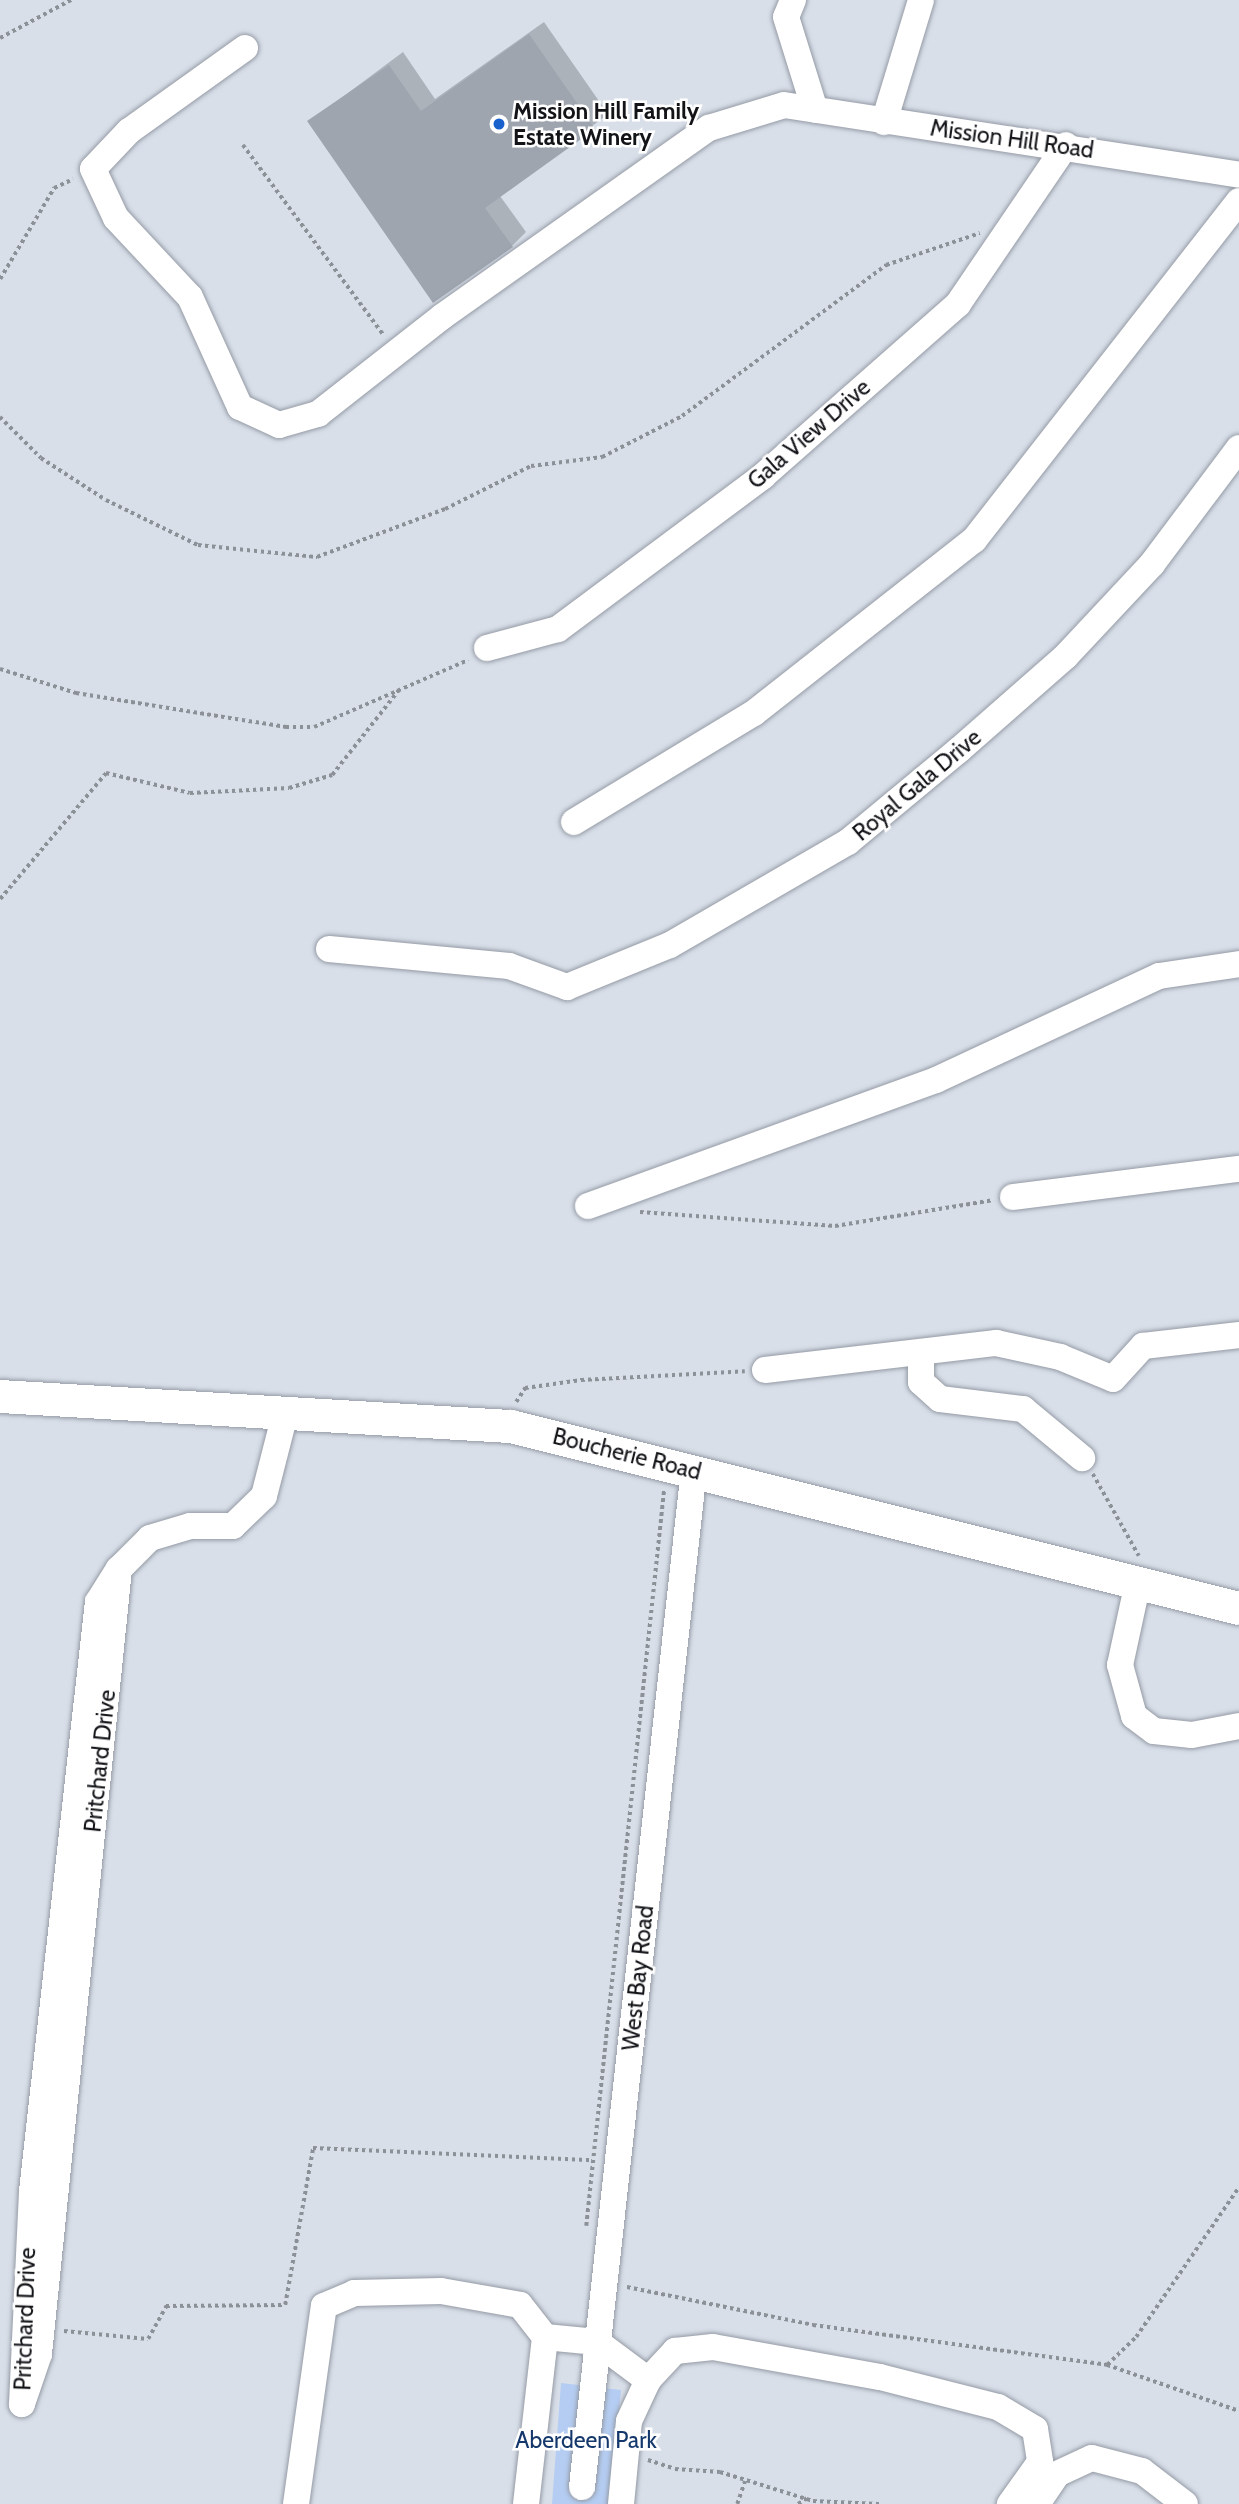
<!DOCTYPE html>
<style>
body{margin:0}
#map{position:relative;width:1239px;height:2504px;overflow:hidden;background:#d8dfe9;font-family:Cabin,sans-serif}
div>[style]{position:absolute}
.green>*{inset:0;background:#b5cdf2}
.shadow>*{inset:0;background:#0003}
.building>*{inset:0;background:#9ea5af}
.path>*{height:3.5px;margin-top:-1.75px;transform-origin:0;background:repeating-linear-gradient(90deg,#8c9198 0 3.5px,transparent 0 7px)}
.roads{filter:drop-shadow(0 0 2px #959ba5) drop-shadow(0 0 2px #959ba5)}
.minor>*{height:26px;margin:-13px;padding:0 13px;transform-origin:13px;border-radius:13px;background:#fff}
.major>*{height:33px;margin:-16.5px;padding:0 16.5px;transform-origin:16.5px;border-radius:16.5px;background:#fff}
.dots>*{width:19px;height:19px;translate:-50% -50%;box-sizing:border-box;border:4px solid #fff;border-radius:50%}
span{translate:-50% -50%;white-space:nowrap;text-align:center;line-height:1.15;-webkit-text-stroke:5px #fff;paint-order:stroke}
.poi-label{font-size:23px;color:#121418;font-weight:700}
.left{translate:0 -50%;text-align:left}
.street-label{font-size:23px;color:#121418}
.park-label{font-size:23px;color:#15386c}
</style>
<div id="map">
<div class="green">
<div style="clip-path:polygon(561px 2383px,621px 2390px,610px 2504px,552px 2504px)"></div>
</div>
<div class="shadow">
<div style="clip-path:polygon(544px 22px,608px 114px,500px 196px,526px 232px,512px 246px,309px 122px,403px 52px,435px 99px)"></div>
</div>
<div class="building">
<div style="clip-path:polygon(529px 34px,595px 129px,485px 208px,513px 247px,433px 303px,307px 121px,389px 65px,421px 111px)"></div>
</div>
<div class="path">
<div style="left:0;top:38px;width:81px;rotate:-28.2deg"></div>
<div style="left:243px;top:145px;width:235px;rotate:53.5deg"></div>
<div style="left:0;top:279px;width:106px;rotate:-59.3deg"></div>
<div style="left:54px;top:188px;width:21px;rotate:-25deg"></div>
<div style="left:0;top:417px;width:58px;rotate:45deg"></div>
<div style="left:41px;top:458px;width:77px;rotate:32.9deg"></div>
<div style="left:106px;top:500px;width:102px;rotate:26.1deg"></div>
<div style="left:198px;top:545px;width:120px;rotate:5.8deg"></div>
<div style="left:317px;top:557px;width:137px;rotate:-20.6deg"></div>
<div style="left:445px;top:509px;width:96px;rotate:-26.6deg"></div>
<div style="left:531px;top:466px;width:72px;rotate:-7.2deg"></div>
<div style="left:602px;top:457px;width:90px;rotate:-27.1deg"></div>
<div style="left:682px;top:416px;width:254px;rotate:-36.5deg"></div>
<div style="left:886px;top:265px;width:99px;rotate:-18.8deg"></div>
<div style="left:0;top:669px;width:80px;rotate:17.5deg"></div>
<div style="left:76px;top:693px;width:213px;rotate:9.2deg"></div>
<div style="left:286px;top:727px;width:28px"></div>
<div style="left:314px;top:727px;width:168px;rotate:-23.5deg"></div>
<div style="left:0;top:899px;width:165px;rotate:-49.9deg"></div>
<div style="left:106px;top:773px;width:86px;rotate:13.4deg"></div>
<div style="left:190px;top:793px;width:99px;rotate:-2.9deg"></div>
<div style="left:289px;top:788px;width:45px;rotate:-16.8deg"></div>
<div style="left:332px;top:775px;width:108px;rotate:-51.8deg"></div>
<div style="left:640px;top:1212px;width:196px;rotate:4.1deg"></div>
<div style="left:835px;top:1226px;width:161px;rotate:-9.3deg"></div>
<div style="left:516px;top:1402px;width:17px;rotate:-57deg"></div>
<div style="left:525px;top:1388px;width:57px;rotate:-8.1deg"></div>
<div style="left:581px;top:1380px;width:164px;rotate:-3.1deg"></div>
<div style="left:1093px;top:1474px;width:94px;rotate:60.7deg"></div>
<div style="left:586px;top:2226px;width:741px;rotate:-83.96deg"></div>
<div style="left:627px;top:2287px;width:190px;rotate:11.5deg"></div>
<div style="left:813px;top:2325px;width:297px;rotate:7.7deg"></div>
<div style="left:1107px;top:2365px;width:40px;rotate:-44deg"></div>
<div style="left:1136px;top:2337px;width:182px;rotate:-55.5deg"></div>
<div style="left:64px;top:2331px;width:84px;rotate:5.4deg"></div>
<div style="left:148px;top:2339px;width:38px;rotate:-61deg"></div>
<div style="left:166px;top:2306px;width:119px;rotate:-0.5deg"></div>
<div style="left:285px;top:2305px;width:159px;rotate:-79.9deg"></div>
<div style="left:313px;top:2148px;width:280px;rotate:2.5deg"></div>
<div style="left:1107px;top:2365px;width:140px;rotate:19.2deg"></div>
<div style="left:648px;top:2460px;width:28px;rotate:18deg"></div>
<div style="left:675px;top:2469px;width:45px;rotate:3.8deg"></div>
<div style="left:720px;top:2472px;width:97px;rotate:17.3deg"></div>
<div style="left:813px;top:2501px;width:66px;rotate:2.6deg"></div>
<div style="left:737px;top:2504px;width:24px;rotate:-71deg"></div>
<div style="left:798px;top:2504px;width:11px;rotate:-34deg"></div>
</div>
<div class="roads">
<div class="minor">
<div style="left:793px;top:0;width:18px;rotate:112deg"></div>
<div style="left:786px;top:17px;width:97px;rotate:72.7deg"></div>
<div style="left:245px;top:48px;width:143px;rotate:144.4deg"></div>
<div style="left:129px;top:131px;width:52px;rotate:133.5deg"></div>
<div style="left:93px;top:169px;width:54px;rotate:64.9deg"></div>
<div style="left:116px;top:218px;width:108px;rotate:46.9deg"></div>
<div style="left:190px;top:297px;width:121px;rotate:65.6deg"></div>
<div style="left:240px;top:407px;width:43px;rotate:24.8deg"></div>
<div style="left:279px;top:425px;width:41px;rotate:-15.8deg"></div>
<div style="left:318px;top:414px;width:159px;rotate:-38.1deg"></div>
<div style="left:443px;top:316px;width:326px;rotate:-35.3deg"></div>
<div style="left:709px;top:128px;width:78px;rotate:-17deg"></div>
<div style="left:784px;top:105px;width:460px;rotate:8.7deg"></div>
<div style="left:884px;top:122px;width:127px;rotate:-73.1deg"></div>
<div style="left:487px;top:648px;width:73px;rotate:-15deg"></div>
<div style="left:558px;top:629px;width:256px;rotate:-36.7deg"></div>
<div style="left:763px;top:476px;width:260px;rotate:-41.4deg"></div>
<div style="left:958px;top:304px;width:192px;rotate:-55.8deg"></div>
<div style="left:574px;top:822px;width:210px;rotate:-31.2deg"></div>
<div style="left:754px;top:713px;width:280px;rotate:-38.2deg"></div>
<div style="left:974px;top:540px;width:430px;rotate:-52deg"></div>
<div style="left:329px;top:949px;width:181px;rotate:5.4deg"></div>
<div style="left:509px;top:966px;width:62px;rotate:19.9deg"></div>
<div style="left:567px;top:987px;width:111px;rotate:-22.2deg"></div>
<div style="left:670px;top:945px;width:206px;rotate:-30.1deg"></div>
<div style="left:848px;top:842px;width:144px;rotate:-39.7deg"></div>
<div style="left:959px;top:750px;width:142px;rotate:-41.3deg"></div>
<div style="left:1066px;top:656px;width:126px;rotate:-46.9deg"></div>
<div style="left:1152px;top:564px;width:145px;rotate:-53.1deg"></div>
<div style="left:1013px;top:1197px;width:228px;rotate:-7.1deg"></div>
<div style="left:588px;top:1206px;width:370px;rotate:-19.9deg"></div>
<div style="left:936px;top:1080px;width:246px;rotate:-25deg"></div>
<div style="left:1159px;top:976px;width:81px;rotate:-8.5deg"></div>
<div style="left:921px;top:1352px;width:30px;rotate:90deg"></div>
<div style="left:921px;top:1382px;width:25px;rotate:42deg"></div>
<div style="left:940px;top:1399px;width:84px;rotate:6.9deg"></div>
<div style="left:1023px;top:1409px;width:77px;rotate:39.7deg"></div>
<div style="left:765px;top:1370px;width:233px;rotate:-6.7deg"></div>
<div style="left:996px;top:1343px;width:66px;rotate:12.3deg"></div>
<div style="left:1060px;top:1357px;width:57px;rotate:22.5deg"></div>
<div style="left:1113px;top:1379px;width:45px;rotate:-47.7deg"></div>
<div style="left:1143px;top:1346px;width:97px;rotate:-6.5deg"></div>
<div style="left:119px;top:1569px;width:789px;rotate:95.82deg"></div>
<div style="left:39px;top:2354px;width:53px;rotate:108.8deg"></div>
<div style="left:22px;top:2404px;width:213px;rotate:-87.3deg"></div>
<div style="left:32px;top:2191px;width:593px;rotate:-83.61deg"></div>
<div style="left:98px;top:1602px;width:39px;rotate:-58deg"></div>
<div style="left:119px;top:1569px;width:44px;rotate:-45deg"></div>
<div style="left:150px;top:1538px;width:42px;rotate:-16.7deg"></div>
<div style="left:190px;top:1526px;width:43px"></div>
<div style="left:233px;top:1526px;width:43px;rotate:-44.1deg"></div>
<div style="left:264px;top:1496px;width:85px;rotate:-75.6deg"></div>
<div style="left:1138px;top:1582px;width:85px;rotate:102.2deg"></div>
<div style="left:1120px;top:1665px;width:53px;rotate:74.6deg"></div>
<div style="left:1134px;top:1716px;width:25px;rotate:37deg"></div>
<div style="left:1154px;top:1731px;width:38px;rotate:6deg"></div>
<div style="left:1192px;top:1735px;width:48px;rotate:-10.8deg"></div>
<div style="left:582px;top:2487px;width:1023px;rotate:-83.72deg"></div>
<div style="left:296px;top:2504px;width:200px;rotate:-82deg"></div>
<div style="left:324px;top:2306px;width:33px;rotate:-23deg"></div>
<div style="left:354px;top:2293px;width:87px;rotate:-1.3deg"></div>
<div style="left:441px;top:2291px;width:80px;rotate:10deg"></div>
<div style="left:520px;top:2305px;width:41px;rotate:52deg"></div>
<div style="left:545px;top:2337px;width:52px;rotate:5.5deg"></div>
<div style="left:597px;top:2342px;width:64px;rotate:36.7deg"></div>
<div style="left:526px;top:2504px;width:168px;rotate:-83.5deg"></div>
<div style="left:621px;top:2504px;width:83px;rotate:-84.5deg"></div>
<div style="left:629px;top:2421px;width:45px;rotate:-65.1deg"></div>
<div style="left:648px;top:2380px;width:40px;rotate:-47deg"></div>
<div style="left:675px;top:2351px;width:38px;rotate:-6deg"></div>
<div style="left:713px;top:2347px;width:170px;rotate:10.2deg"></div>
<div style="left:880px;top:2377px;width:122px;rotate:14.3deg"></div>
<div style="left:998px;top:2407px;width:43px;rotate:30.7deg"></div>
<div style="left:1035px;top:2429px;width:33px;rotate:81deg"></div>
<div style="left:1040px;top:2462px;width:52px;rotate:125.5deg"></div>
<div style="left:1037px;top:2504px;width:36px;rotate:-56deg"></div>
<div style="left:1057px;top:2474px;width:38px;rotate:-25deg"></div>
<div style="left:1092px;top:2458px;width:52px;rotate:14.6deg"></div>
<div style="left:1142px;top:2471px;width:54px;rotate:37.5deg"></div>
</div>
<div class="major">
<div style="left:0;top:1396px;width:511px;rotate:3.37deg"></div>
<div style="left:510px;top:1426px;width:751px;rotate:14.02deg"></div>
</div>
</div>
<div class="dots">
<div style="left:499px;top:124px;background:#1962cd"></div>
</div>
<div class="poi-label">
<span class="left" style="left:513px;top:124px">Mission Hill Family<br>Estate Winery</span>
</div>
<div class="street-label">
<span style="left:1012px;top:139px;rotate:8deg">Mission Hill Road</span>
<span style="left:809px;top:434px;rotate:-41deg">Gala View Drive</span>
<span style="left:917px;top:785px;rotate:-40deg">Royal Gala Drive</span>
<span style="left:627px;top:1454px;rotate:14deg">Boucherie Road</span>
<span style="left:100px;top:1761px;rotate:-84deg">Pritchard Drive</span>
<span style="left:638px;top:1978px;rotate:-84deg">West Bay Road</span>
<span style="left:25px;top:2319px;rotate:-88deg">Pritchard Drive</span>
</div>
<div class="park-label">
<span style="left:586px;top:2440px">Aberdeen Park</span>
</div>
</div>
